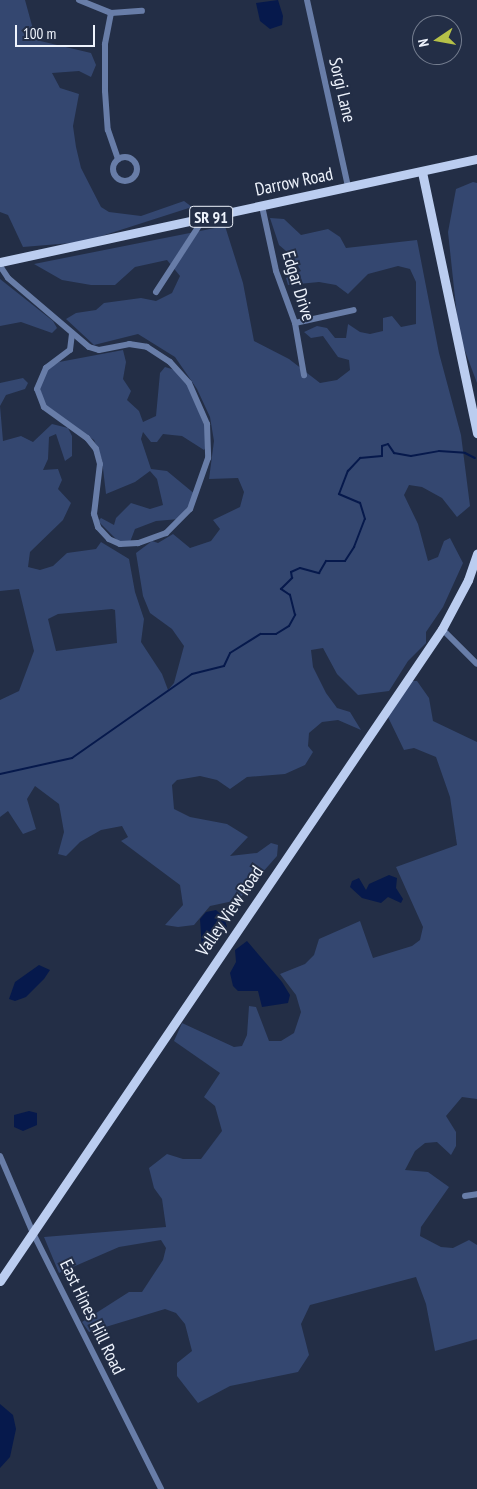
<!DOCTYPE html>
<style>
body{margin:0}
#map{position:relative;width:477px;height:1489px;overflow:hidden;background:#232e46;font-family:"PT Sans Narrow",sans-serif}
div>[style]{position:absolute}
.green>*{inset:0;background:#344770}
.water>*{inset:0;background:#06194c}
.stream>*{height:2px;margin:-1px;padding:0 1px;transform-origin:1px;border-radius:1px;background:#06194c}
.minor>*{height:6px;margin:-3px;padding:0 3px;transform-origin:3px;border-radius:3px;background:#687da8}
.minor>.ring{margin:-3px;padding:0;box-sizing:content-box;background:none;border:6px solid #687da8;border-radius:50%}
.major>*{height:9px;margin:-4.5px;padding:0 4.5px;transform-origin:4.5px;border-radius:4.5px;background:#bbcdf0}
span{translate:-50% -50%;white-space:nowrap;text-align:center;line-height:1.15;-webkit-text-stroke:4px #232e46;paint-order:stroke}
.shield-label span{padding:1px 4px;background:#232e46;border:1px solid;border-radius:4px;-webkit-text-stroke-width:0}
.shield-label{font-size:16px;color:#eef3fc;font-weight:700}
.street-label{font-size:18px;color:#eef3fc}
.north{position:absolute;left:412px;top:15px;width:50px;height:50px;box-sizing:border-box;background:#232e46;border:1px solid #747d8f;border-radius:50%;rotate:258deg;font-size:14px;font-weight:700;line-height:20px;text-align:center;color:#eef3fc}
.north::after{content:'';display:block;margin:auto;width:18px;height:22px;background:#b6c148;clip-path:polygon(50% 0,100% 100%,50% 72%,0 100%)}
.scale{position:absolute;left:15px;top:25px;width:80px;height:22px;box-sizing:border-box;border:2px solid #eef3fc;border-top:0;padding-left:6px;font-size:15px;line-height:18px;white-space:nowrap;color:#eef3fc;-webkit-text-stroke:4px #232e46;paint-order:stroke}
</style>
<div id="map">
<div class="green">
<div style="clip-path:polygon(0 0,25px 0,36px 40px,91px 53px,96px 65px,91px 77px,79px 71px,52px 73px,60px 88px,79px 94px,73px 126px,76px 147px,81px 168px,101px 207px,109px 212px,141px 216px,184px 201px,192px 207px,83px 242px,23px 247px,8px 215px,0 212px)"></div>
<div style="clip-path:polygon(473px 182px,477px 183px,477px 383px,459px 335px,448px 232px,456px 189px)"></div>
<div style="clip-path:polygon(evenodd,270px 218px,284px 219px,301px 235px,328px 229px,340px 237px,346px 248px,417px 240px,439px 353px,461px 435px,470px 506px,457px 517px,442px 498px,422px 487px,409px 485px,404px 495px,418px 524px,428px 561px,438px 557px,444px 541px,450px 538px,463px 563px,443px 607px,426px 632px,426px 643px,408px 661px,389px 691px,358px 695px,337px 674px,323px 648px,311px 650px,313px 667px,326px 693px,337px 708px,350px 712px,361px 730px,338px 720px,322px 722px,309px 733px,308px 746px,313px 752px,305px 765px,285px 774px,247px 777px,230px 789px,217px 780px,200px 776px,177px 780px,172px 785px,174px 809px,190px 817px,227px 824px,248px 837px,230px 856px,257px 853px,271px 843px,278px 845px,277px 856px,238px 900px,210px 906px,194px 925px,178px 927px,165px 925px,183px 905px,180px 885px,121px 841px,128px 837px,122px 826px,101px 830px,80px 842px,66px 856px,58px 854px,64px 832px,59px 804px,35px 786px,27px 799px,36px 829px,23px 834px,8px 811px,0 817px,0 700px,19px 691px,34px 651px,19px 589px,0 591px,0 383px,23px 378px,28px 383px,25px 389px,6px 395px,0 406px,3px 441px,21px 436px,33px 442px,52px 424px,68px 428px,72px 436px,72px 456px,65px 461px,56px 434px,49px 437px,48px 459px,43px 470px,58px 469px,62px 480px,58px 489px,71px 503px,63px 520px,30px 552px,28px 567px,40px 570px,53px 566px,67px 553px,96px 549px,101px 542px,129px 559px,135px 592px,144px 619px,141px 642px,162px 674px,168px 690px,174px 683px,184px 646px,172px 629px,150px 613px,143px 596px,136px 553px,152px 541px,158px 543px,173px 534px,190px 548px,211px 541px,220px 529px,213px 520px,240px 507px,244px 492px,238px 478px,209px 479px,214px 441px,210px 417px,197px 389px,175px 357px,138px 334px,94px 345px,66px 319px,76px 313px,96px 310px,104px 303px,141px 298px,156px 301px,172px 293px,180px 276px,167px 260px,135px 267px,115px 285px,91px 285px,62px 280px,34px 264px,225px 226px,243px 283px,254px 341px,289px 359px,320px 383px,337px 380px,350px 370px,349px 360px,338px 357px,323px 336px,311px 338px,304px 332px,317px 326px,327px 328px,335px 338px,346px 338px,348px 324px,360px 332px,370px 334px,383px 331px,383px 318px,392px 316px,401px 327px,416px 324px,416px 282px,410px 269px,398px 266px,368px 274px,348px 294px,336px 285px,319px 282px,288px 285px,286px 278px,301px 271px,293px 257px,279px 245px,270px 218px,112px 609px,115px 610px,117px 643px,56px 651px,48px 619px,58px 614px,112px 609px)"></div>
<div style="clip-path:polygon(0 279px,53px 321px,57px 328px,52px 333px,21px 322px,0 326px)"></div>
<div style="clip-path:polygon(123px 350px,126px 362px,123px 379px,131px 391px,127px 400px,139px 411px,143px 422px,156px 416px,160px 373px,165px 367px,175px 370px,187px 383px,205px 427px,207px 446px,204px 450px,182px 436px,172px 435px,163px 434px,157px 442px,151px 442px,143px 432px,141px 439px,151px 469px,167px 471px,196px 495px,179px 519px,156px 521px,135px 529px,130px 542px,118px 541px,98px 521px,101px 518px,114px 525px,116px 518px,131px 503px,150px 509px,163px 505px,157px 479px,150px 471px,135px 482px,106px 494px,102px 460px,94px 440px,44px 404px,39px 384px,48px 369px,59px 362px)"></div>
<div style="clip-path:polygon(412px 681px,417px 681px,429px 698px,433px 721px,477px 742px,477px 1099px,462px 1097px,446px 1116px,456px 1132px,456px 1146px,451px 1155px,437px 1142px,425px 1143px,415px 1151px,405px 1170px,428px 1172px,449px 1187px,421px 1227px,420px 1236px,441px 1247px,453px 1248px,469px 1240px,477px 1245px,477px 1339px,435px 1351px,426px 1304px,416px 1277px,310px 1305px,301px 1324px,309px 1355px,298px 1372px,230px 1386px,198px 1403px,177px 1376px,177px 1363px,192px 1351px,185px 1324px,176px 1313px,165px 1309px,89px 1332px,82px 1322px,129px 1292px,142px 1292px,163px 1260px,166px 1248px,161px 1240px,119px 1247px,59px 1273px,44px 1237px,166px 1227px,162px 1199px,154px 1188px,149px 1168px,167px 1154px,183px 1159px,201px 1159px,222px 1131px,215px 1106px,204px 1097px,220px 1073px,174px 1041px,182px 1023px,234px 1047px,242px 1046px,247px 1035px,249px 1006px,256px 1007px,269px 1041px,281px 1041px,294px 1033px,301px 1012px,296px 995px,280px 974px,305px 964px,314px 955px,319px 939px,360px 921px,373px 958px,412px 946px,420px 940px,423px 927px,396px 867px,457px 845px,450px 797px,436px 757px,414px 748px,404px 750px,388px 717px)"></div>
</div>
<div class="water">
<div style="clip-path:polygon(278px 0,283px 16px,282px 25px,270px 29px,260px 21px,256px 3px)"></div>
<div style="clip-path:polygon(389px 875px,397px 878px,396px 888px,403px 899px,401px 903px,388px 897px,381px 903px,362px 898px,350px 887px,352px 881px,359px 878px,366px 890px,369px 884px)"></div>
<div style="clip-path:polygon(216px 910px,224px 917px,227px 927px,207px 941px,202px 950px,200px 919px,206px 912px)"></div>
<div style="clip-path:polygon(247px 941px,282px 982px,290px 995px,288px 1003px,262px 1007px,258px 991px,238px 991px,233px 986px,230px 973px,236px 962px,235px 950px)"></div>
<div style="clip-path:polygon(39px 965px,50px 970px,44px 979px,26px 997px,15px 1001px,9px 999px,15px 982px)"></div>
<div style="clip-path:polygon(29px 1111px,37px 1113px,37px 1125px,23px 1131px,14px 1127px,14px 1115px)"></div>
<div style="clip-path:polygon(0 1404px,13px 1415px,16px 1429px,10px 1457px,0 1468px)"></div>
</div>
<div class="stream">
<div style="left:0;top:774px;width:74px;rotate:-12.5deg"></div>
<div style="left:72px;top:758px;width:146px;rotate:-35deg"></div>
<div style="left:192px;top:674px;width:33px;rotate:-14deg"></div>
<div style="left:224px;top:666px;width:14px;rotate:-65deg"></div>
<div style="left:230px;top:653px;width:36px;rotate:-32deg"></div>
<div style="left:261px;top:634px;width:15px"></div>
<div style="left:276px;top:634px;width:15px;rotate:-32deg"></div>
<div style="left:289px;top:626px;width:13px;rotate:-61deg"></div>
<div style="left:295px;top:615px;width:21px;rotate:-104deg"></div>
<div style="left:290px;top:595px;width:11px;rotate:-146deg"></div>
<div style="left:281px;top:589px;width:16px;rotate:-45deg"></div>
<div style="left:292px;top:578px;width:6px;rotate:-99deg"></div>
<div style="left:291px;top:572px;width:10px;rotate:-24deg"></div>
<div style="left:300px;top:568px;width:20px;rotate:15deg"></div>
<div style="left:319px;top:573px;width:14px;rotate:-60deg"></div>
<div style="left:326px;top:561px;width:19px"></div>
<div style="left:345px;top:561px;width:17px;rotate:-57deg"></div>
<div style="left:354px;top:547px;width:30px;rotate:-69deg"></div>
<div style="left:365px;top:519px;width:17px;rotate:-107deg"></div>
<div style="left:360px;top:503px;width:23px;rotate:-157deg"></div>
<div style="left:339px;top:494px;width:25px;rotate:-69deg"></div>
<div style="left:348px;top:471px;width:18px;rotate:-47deg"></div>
<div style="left:360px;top:458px;width:22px;rotate:-5deg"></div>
<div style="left:382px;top:456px;width:10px;rotate:-90deg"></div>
<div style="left:382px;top:446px;width:6px;rotate:-18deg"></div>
<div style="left:388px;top:444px;width:11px;rotate:56deg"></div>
<div style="left:394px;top:453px;width:17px;rotate:10deg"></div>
<div style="left:411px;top:456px;width:28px;rotate:-10deg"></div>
<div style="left:439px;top:451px;width:26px;rotate:4deg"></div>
<div style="left:465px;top:453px;width:11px;rotate:27deg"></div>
</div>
<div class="minor">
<div style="left:79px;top:0;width:35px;rotate:22deg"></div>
<div style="left:111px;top:13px;width:31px;rotate:-4deg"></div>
<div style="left:307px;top:0;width:191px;rotate:77.6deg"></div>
<div style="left:111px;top:13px;width:32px;rotate:101deg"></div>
<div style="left:105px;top:44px;width:47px;rotate:90deg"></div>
<div style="left:105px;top:91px;width:39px;rotate:86deg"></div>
<div style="left:108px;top:130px;width:31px;rotate:71deg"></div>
<div class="ring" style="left:113px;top:157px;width:18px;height:18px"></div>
<div style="left:262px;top:206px;width:66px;rotate:77.8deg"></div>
<div style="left:276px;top:271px;width:55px;rotate:69.9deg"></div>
<div style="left:295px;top:323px;width:53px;rotate:80.2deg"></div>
<div style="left:0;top:266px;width:14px;rotate:56deg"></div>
<div style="left:8px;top:278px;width:106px;rotate:40.4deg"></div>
<div style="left:89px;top:347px;width:10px;rotate:17deg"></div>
<div style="left:99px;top:350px;width:31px;rotate:-11deg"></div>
<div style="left:129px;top:344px;width:18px;rotate:9deg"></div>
<div style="left:147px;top:347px;width:27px;rotate:33deg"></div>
<div style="left:170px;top:362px;width:28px;rotate:48deg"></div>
<div style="left:189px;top:383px;width:45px;rotate:66.3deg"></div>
<div style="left:207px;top:424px;width:34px;rotate:88deg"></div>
<div style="left:208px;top:458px;width:54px;rotate:109.4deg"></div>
<div style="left:190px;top:509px;width:34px;rotate:135deg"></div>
<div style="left:166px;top:533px;width:30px;rotate:160deg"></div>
<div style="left:138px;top:543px;width:18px;rotate:177deg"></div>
<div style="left:120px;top:544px;width:12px;rotate:-156deg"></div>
<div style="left:109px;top:539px;width:16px;rotate:-133deg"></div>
<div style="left:98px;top:527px;width:14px;rotate:-107deg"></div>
<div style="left:94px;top:514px;width:50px;rotate:-83.2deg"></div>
<div style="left:100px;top:464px;width:16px;rotate:-105deg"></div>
<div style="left:96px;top:449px;width:14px;rotate:-129deg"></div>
<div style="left:87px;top:438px;width:53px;rotate:-144.2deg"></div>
<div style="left:44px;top:407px;width:19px;rotate:-111deg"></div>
<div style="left:37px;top:389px;width:23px;rotate:-67deg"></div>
<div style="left:46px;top:368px;width:30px;rotate:-37deg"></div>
<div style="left:70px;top:350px;width:17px;rotate:-83deg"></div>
<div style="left:156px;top:292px;width:88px;rotate:-57deg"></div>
<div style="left:295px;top:323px;width:60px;rotate:-12.4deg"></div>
<div style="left:442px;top:629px;width:49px;rotate:45deg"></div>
<div style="left:0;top:1156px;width:84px;rotate:66.8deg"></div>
<div style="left:33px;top:1233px;width:286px;rotate:63.4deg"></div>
<div style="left:465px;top:1196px;width:12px;rotate:-9deg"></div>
</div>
<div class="major">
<div style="left:422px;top:172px;width:267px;rotate:78.1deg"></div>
<div style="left:0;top:262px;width:488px;rotate:-12.2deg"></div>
<div style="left:0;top:1281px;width:788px;rotate:-55.87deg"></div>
<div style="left:442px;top:629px;width:55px;rotate:-62deg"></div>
<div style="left:468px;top:580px;width:28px;rotate:-71deg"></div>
</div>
<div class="shield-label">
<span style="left:211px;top:217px">SR 91</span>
</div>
<div class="street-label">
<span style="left:342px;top:90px;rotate:77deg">Sorgi Lane</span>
<span style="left:294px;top:182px;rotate:-12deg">Darrow Road</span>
<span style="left:298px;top:286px;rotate:73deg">Edgar Drive</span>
<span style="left:230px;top:911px;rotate:-56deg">Valley View Road</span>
<span style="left:92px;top:1317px;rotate:64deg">East Hines Hill Road</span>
</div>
<div class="north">N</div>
<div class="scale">100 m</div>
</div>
